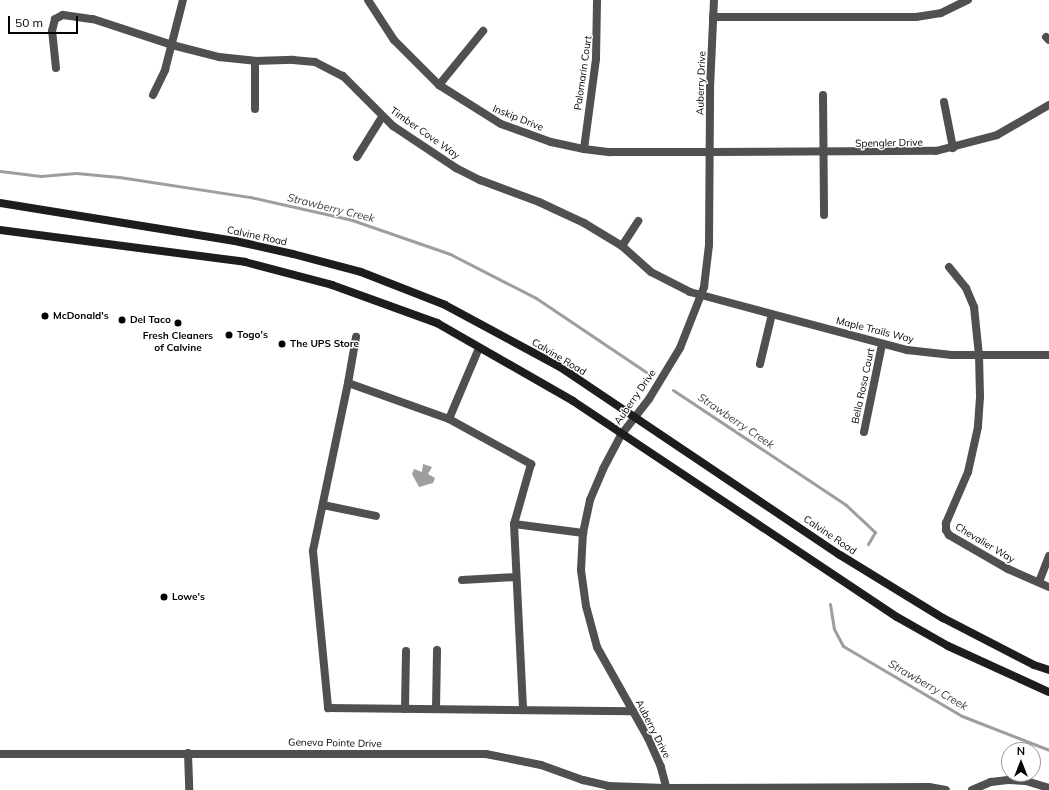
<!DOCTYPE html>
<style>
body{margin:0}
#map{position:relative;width:1049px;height:790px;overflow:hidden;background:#fff;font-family:Mulish,sans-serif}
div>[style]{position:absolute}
.water>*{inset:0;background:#9e9e9e}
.stream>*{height:3px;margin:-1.5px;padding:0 1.5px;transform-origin:1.5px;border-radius:1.5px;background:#9e9e9e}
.minor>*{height:8px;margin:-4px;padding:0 4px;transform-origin:4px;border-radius:4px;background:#505050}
.tertiary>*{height:8px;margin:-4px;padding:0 4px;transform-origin:4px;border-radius:4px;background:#505050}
.secondary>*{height:8px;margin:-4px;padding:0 4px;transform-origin:4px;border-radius:4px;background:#1d1d1d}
.dots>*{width:11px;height:11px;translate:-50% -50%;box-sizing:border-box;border:2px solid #fff;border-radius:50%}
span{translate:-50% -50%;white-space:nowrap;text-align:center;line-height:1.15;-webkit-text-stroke:3px #fff;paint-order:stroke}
.street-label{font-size:10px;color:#000}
.poi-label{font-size:10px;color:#000;font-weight:700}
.left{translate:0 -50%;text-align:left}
.water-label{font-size:11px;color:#3f3f3f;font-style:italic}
.north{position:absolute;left:1001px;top:742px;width:40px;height:40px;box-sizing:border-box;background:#fff;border:1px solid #999;border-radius:50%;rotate:0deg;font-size:11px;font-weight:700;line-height:16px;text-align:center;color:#000}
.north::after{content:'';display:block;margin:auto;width:14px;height:18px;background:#000;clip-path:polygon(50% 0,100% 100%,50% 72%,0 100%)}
.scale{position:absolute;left:8px;top:16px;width:70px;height:18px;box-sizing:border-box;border:2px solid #000;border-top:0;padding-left:5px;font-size:12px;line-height:14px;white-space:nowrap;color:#000;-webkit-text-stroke:3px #fff;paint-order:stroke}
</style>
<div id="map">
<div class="water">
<div style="clip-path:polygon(423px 464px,432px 467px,428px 474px,435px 478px,433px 483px,419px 487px,412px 474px,414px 469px,422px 472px)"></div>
</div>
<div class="stream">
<div style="left:0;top:171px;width:41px;rotate:7deg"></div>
<div style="left:41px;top:176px;width:35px;rotate:-5deg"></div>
<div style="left:76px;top:173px;width:43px;rotate:5.3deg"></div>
<div style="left:119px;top:177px;width:133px;rotate:8.7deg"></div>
<div style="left:250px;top:197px;width:105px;rotate:12.7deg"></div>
<div style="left:352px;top:220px;width:104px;rotate:19.1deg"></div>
<div style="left:450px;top:254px;width:97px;rotate:27.1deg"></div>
<div style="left:536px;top:298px;width:133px;rotate:33.9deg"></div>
<div style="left:673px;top:390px;width:208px;rotate:33.6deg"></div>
<div style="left:846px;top:505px;width:40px;rotate:43deg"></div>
<div style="left:875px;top:532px;width:14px;rotate:120deg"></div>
<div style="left:830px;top:604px;width:25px;rotate:81deg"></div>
<div style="left:834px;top:629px;width:19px;rotate:62deg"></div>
<div style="left:843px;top:646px;width:138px;rotate:30.5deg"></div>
<div style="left:962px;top:716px;width:93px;rotate:21.3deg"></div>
</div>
<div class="minor">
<div style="left:368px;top:0;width:48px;rotate:57deg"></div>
<div style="left:394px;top:40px;width:64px;rotate:45deg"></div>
<div style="left:439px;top:85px;width:73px;rotate:32.2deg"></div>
<div style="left:501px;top:124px;width:53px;rotate:19.8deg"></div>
<div style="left:551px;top:142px;width:34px;rotate:12deg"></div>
<div style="left:584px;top:149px;width:26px;rotate:7deg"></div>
<div style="left:610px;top:152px;width:100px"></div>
<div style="left:713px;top:17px;width:203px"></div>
<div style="left:916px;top:17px;width:25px;rotate:-9deg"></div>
<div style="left:941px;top:13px;width:30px;rotate:-26deg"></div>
<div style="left:1046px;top:37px;width:4px;rotate:45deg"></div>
<div style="left:255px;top:61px;width:48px;rotate:90deg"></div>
<div style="left:56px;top:68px;width:37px;rotate:-96deg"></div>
<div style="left:52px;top:31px;width:12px;rotate:-76deg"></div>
<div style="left:55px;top:19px;width:9px;rotate:-27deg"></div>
<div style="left:63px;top:15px;width:30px;rotate:8deg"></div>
<div style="left:93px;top:19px;width:83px;rotate:18.2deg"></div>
<div style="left:172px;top:45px;width:49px;rotate:14.3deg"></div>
<div style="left:219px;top:57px;width:36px;rotate:6deg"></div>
<div style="left:255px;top:61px;width:38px;rotate:-2deg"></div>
<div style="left:293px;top:60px;width:22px;rotate:5deg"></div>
<div style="left:315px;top:62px;width:31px;rotate:27deg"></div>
<div style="left:343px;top:76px;width:71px;rotate:45deg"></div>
<div style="left:393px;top:126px;width:76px;rotate:33.7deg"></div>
<div style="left:456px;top:168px;width:27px;rotate:27deg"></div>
<div style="left:480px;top:180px;width:63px;rotate:20.4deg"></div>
<div style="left:539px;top:202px;width:50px;rotate:25deg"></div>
<div style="left:584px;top:223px;width:44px;rotate:31.2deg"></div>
<div style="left:622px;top:246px;width:39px;rotate:42deg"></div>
<div style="left:651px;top:272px;width:44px;rotate:27.1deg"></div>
<div style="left:690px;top:292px;width:225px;rotate:15deg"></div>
<div style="left:907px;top:350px;width:45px;rotate:6.3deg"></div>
<div style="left:952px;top:355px;width:97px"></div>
<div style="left:439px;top:85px;width:70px;rotate:-50.8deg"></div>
<div style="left:153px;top:95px;width:28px;rotate:-64deg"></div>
<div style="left:165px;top:70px;width:72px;rotate:-75.6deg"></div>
<div style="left:823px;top:95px;width:120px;rotate:89.5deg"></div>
<div style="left:944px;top:102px;width:47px;rotate:78.9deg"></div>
<div style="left:584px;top:149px;width:91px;rotate:-82.4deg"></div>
<div style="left:596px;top:59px;width:59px;rotate:-89deg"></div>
<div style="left:357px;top:157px;width:47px;rotate:-58deg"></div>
<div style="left:622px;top:246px;width:30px;rotate:-57deg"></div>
<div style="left:949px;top:267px;width:27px;rotate:51deg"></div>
<div style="left:966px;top:288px;width:21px;rotate:67deg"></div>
<div style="left:974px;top:307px;width:48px;rotate:84.1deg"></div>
<div style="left:979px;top:355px;width:42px;rotate:88.6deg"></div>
<div style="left:980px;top:397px;width:30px;rotate:94deg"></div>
<div style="left:978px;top:427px;width:46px;rotate:102.5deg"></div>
<div style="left:968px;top:472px;width:56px;rotate:113.3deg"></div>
<div style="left:946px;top:523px;width:7px;rotate:90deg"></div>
<div style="left:946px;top:530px;width:6px;rotate:59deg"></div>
<div style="left:949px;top:535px;width:68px;rotate:30deg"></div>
<div style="left:1008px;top:569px;width:45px;rotate:23.7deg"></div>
<div style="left:479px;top:348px;width:77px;rotate:112.9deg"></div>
<div style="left:449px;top:419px;width:107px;rotate:-160.4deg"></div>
<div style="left:348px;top:383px;width:172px;rotate:101.8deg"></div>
<div style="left:313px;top:551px;width:158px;rotate:84.5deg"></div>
<div style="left:328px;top:708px;width:305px;rotate:0.6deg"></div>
<div style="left:760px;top:364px;width:51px;rotate:-76.5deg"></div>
<div style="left:348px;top:383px;width:47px;rotate:-80.1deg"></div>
<div style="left:449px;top:419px;width:94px;rotate:28.8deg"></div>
<div style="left:531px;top:464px;width:62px;rotate:105.8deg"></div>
<div style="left:514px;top:524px;width:185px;rotate:87.2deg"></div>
<div style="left:864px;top:432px;width:90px;rotate:-78.4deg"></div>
<div style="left:323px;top:505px;width:54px;rotate:11.7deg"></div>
<div style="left:514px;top:524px;width:70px;rotate:7.4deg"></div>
<div style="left:462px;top:580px;width:54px;rotate:-3.2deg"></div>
<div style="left:1039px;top:582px;width:28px;rotate:-69deg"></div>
<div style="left:405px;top:709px;width:58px;rotate:-89deg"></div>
<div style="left:436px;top:709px;width:59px;rotate:-89deg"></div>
<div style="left:188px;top:753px;width:37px;rotate:88deg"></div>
<div style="left:666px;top:788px;width:263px;rotate:-0.2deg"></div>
<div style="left:929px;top:787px;width:17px;rotate:10deg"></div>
<div style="left:972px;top:790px;width:21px;rotate:-23deg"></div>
<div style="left:991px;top:782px;width:17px;rotate:-7deg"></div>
<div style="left:1008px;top:780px;width:18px;rotate:3deg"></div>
<div style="left:1026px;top:781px;width:24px;rotate:17deg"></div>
</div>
<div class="tertiary">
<div style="left:710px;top:152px;width:226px;rotate:-0.3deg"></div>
<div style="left:936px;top:151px;width:63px;rotate:-14.7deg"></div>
<div style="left:997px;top:135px;width:60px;rotate:-30deg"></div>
<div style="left:0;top:754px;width:486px"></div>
<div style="left:486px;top:754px;width:56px;rotate:11.3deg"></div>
<div style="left:541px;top:765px;width:45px;rotate:19.7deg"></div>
<div style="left:583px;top:780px;width:26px;rotate:13deg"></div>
<div style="left:608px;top:786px;width:58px;rotate:2deg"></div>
<div style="left:667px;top:790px;width:24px;rotate:-105deg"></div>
<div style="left:661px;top:767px;width:32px;rotate:-114deg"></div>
<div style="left:648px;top:738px;width:104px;rotate:-119.3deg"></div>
<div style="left:597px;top:647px;width:42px;rotate:-105deg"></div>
<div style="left:586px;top:606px;width:36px;rotate:-98deg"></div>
<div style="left:581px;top:570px;width:37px;rotate:-87deg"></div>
<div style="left:583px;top:533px;width:34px;rotate:-78deg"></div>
<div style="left:590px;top:500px;width:34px;rotate:-67deg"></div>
<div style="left:603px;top:469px;width:38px;rotate:-62deg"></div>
<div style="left:621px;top:435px;width:46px;rotate:-52.1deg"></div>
<div style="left:649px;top:399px;width:60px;rotate:-58.7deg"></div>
<div style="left:680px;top:348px;width:66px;rotate:-68.5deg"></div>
<div style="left:704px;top:287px;width:42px;rotate:-83.2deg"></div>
<div style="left:709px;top:245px;width:157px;rotate:-89.6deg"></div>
<div style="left:710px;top:88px;width:88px;rotate:-87.4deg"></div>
</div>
<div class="secondary">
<div style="left:0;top:203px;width:238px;rotate:9.2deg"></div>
<div style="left:235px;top:241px;width:59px;rotate:12.6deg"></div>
<div style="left:293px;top:254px;width:70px;rotate:14.8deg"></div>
<div style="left:361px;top:272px;width:90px;rotate:21.4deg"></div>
<div style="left:445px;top:305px;width:131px;rotate:28.3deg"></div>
<div style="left:560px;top:367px;width:337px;rotate:33.9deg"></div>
<div style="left:840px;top:555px;width:121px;rotate:31.5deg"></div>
<div style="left:943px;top:618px;width:102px;rotate:27.3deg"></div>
<div style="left:1034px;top:665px;width:16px;rotate:18deg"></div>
<div style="left:0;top:230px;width:247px;rotate:7.4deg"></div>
<div style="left:245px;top:262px;width:90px;rotate:14.8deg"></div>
<div style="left:332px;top:285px;width:112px;rotate:19.9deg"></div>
<div style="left:437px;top:323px;width:157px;rotate:29.8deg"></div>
<div style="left:573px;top:401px;width:389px;rotate:33.7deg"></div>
<div style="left:897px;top:617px;width:59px;rotate:29.6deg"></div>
<div style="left:948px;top:646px;width:111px;rotate:24.5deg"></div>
</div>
<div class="dots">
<div style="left:45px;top:316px;background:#000"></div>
<div style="left:122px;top:320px;background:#000"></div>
<div style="left:178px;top:323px;background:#000"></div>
<div style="left:229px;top:335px;background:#000"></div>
<div style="left:282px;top:344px;background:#000"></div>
<div style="left:164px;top:597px;background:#000"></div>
</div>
<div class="street-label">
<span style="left:583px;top:73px;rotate:-82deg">Palomarin Court</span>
<span style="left:701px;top:83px;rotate:-88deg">Auberry Drive</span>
<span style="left:518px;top:118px;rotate:22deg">Inskip Drive</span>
<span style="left:425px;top:133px;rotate:35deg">Timber Cove Way</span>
<span style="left:889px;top:143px;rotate:-1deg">Spengler Drive</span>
<span style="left:257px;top:236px;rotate:12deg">Calvine Road</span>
<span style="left:875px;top:330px;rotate:14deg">Maple Trails Way</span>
<span style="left:559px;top:357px;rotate:31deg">Calvine Road</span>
<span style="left:863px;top:386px;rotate:-78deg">Bella Rosa Court</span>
<span style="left:635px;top:397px;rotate:-55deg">Auberry Drive</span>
<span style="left:830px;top:535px;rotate:34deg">Calvine Road</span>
<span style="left:985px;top:543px;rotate:31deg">Chevalier Way</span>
<span style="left:653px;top:729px;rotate:63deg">Auberry Drive</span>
<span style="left:335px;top:743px;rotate:1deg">Geneva Pointe Drive</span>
</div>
<div class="poi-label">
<span class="left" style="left:53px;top:316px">McDonald's</span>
<span class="left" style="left:130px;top:320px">Del Taco</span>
<span style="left:178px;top:341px">Fresh Cleaners<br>of Calvine</span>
<span class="left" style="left:237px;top:335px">Togo's</span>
<span class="left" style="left:290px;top:344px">The UPS Store</span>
<span class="left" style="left:172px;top:597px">Lowe's</span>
</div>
<div class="water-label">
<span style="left:331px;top:208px;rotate:14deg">Strawberry Creek</span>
<span style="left:736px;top:421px;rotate:34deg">Strawberry Creek</span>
<span style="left:928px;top:685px;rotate:30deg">Strawberry Creek</span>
</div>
<div class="north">N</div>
<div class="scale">50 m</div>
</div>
